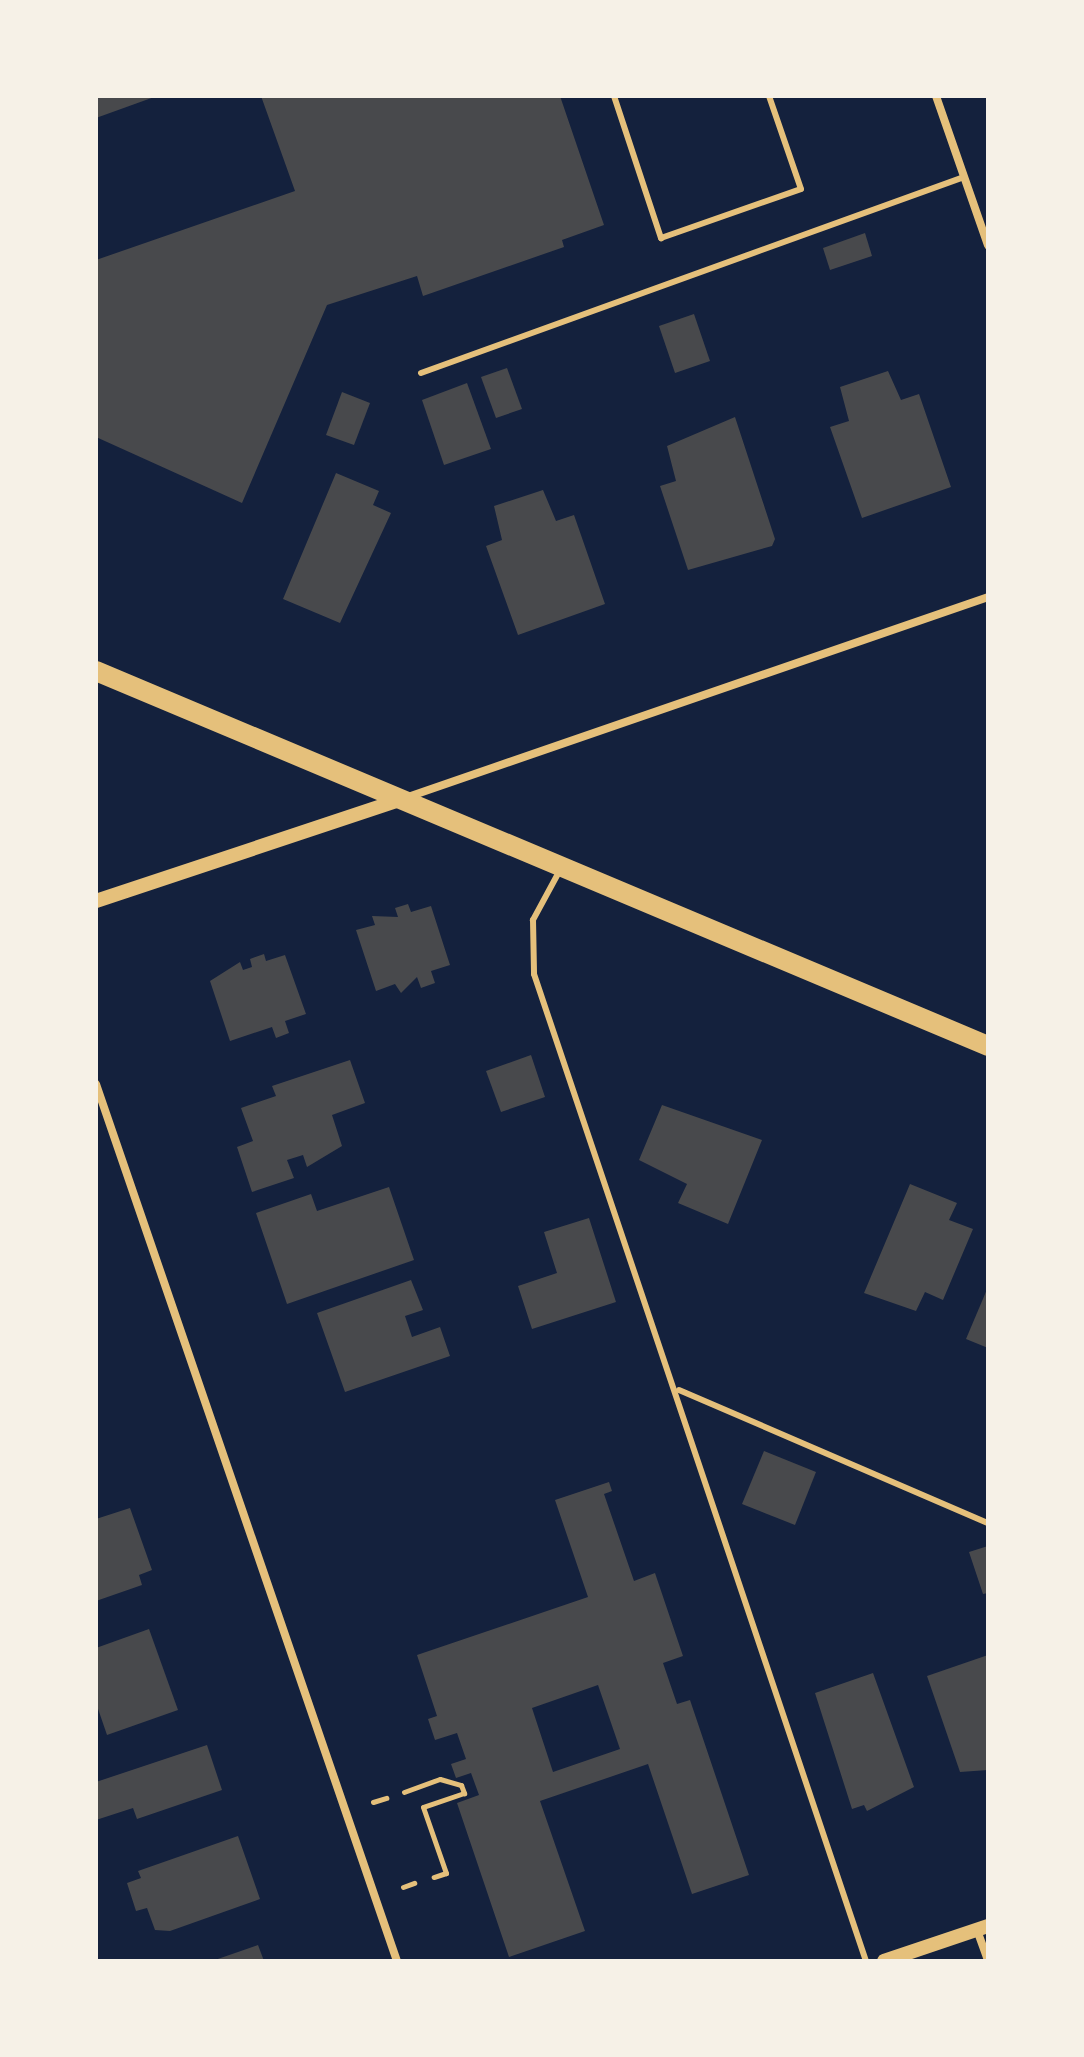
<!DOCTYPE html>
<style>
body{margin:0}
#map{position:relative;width:1084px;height:2057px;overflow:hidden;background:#14213d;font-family:Spectral,serif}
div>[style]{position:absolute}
.building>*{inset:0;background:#48494c}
.path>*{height:5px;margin:-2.5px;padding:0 2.5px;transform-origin:2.5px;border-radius:2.5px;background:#e5c07b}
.service>*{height:6px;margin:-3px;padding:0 3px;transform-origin:3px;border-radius:3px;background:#e5c07b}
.minor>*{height:8px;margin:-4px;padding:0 4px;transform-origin:4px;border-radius:4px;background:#e5c07b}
.tertiary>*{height:14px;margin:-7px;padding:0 7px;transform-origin:7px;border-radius:7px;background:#e5c07b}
.primary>*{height:20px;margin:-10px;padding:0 10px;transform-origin:10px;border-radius:10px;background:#e5c07b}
span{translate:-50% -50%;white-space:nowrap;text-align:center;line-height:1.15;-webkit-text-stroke:8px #f6f1e7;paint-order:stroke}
.frame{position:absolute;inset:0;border:98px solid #f6f1e7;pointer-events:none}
</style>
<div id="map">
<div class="building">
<div style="clip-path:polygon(96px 96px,157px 96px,96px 118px)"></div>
<div style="clip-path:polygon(261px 96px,560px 96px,604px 225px,562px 240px,564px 247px,423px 296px,417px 276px,327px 305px,242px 503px,96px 437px,96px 260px,295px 191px)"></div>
<div style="clip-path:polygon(865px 233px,872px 256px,830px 270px,823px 248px)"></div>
<div style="clip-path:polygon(694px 314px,710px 361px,675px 373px,659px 326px)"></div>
<div style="clip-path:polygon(507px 368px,522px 409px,496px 418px,481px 377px)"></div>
<div style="clip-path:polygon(888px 371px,901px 400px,919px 394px,951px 487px,862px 518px,830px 427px,849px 421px,840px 387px)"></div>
<div style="clip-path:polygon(467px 383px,491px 449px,444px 465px,422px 400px)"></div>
<div style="clip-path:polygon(342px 392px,370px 403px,354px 445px,326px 435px)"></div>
<div style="clip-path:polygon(735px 417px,775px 539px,772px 546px,688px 570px,660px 486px,676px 481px,667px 446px)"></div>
<div style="clip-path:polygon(336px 473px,379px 491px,373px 505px,391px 513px,340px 623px,283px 599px)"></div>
<div style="clip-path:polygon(543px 490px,556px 521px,574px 515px,605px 604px,518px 635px,486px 546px,502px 540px,494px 506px)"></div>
<div style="clip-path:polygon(408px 904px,411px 912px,431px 906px,450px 965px,431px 971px,435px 983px,421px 988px,417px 977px,401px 993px,395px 984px,376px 991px,356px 930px,375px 925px,372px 916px,398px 917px,395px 908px)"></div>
<div style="clip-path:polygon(264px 954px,266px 961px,285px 955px,306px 1014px,285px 1021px,289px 1033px,276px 1038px,272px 1027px,230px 1041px,210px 981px,240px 962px,243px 970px,252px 967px,250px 959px)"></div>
<div style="clip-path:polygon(531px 1055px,545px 1097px,501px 1112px,486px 1071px)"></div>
<div style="clip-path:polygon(350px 1060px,365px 1103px,332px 1115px,342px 1146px,307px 1167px,303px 1155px,287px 1160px,294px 1178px,252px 1192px,237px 1147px,253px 1141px,241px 1108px,276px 1096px,272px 1086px)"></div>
<div style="clip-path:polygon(662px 1105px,762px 1140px,728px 1224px,678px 1203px,687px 1184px,639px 1160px)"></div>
<div style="clip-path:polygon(910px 1184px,957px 1203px,949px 1220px,973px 1229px,943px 1300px,925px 1292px,916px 1311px,864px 1293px)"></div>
<div style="clip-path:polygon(389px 1187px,414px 1260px,287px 1304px,256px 1213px,311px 1194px,317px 1211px)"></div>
<div style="clip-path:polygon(589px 1218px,616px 1302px,532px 1329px,518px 1286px,557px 1273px,544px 1232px)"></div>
<div style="clip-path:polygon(411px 1280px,423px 1310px,405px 1316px,412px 1337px,440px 1327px,450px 1356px,345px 1392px,317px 1313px)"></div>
<div style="clip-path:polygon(988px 1287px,988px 1348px,966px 1339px)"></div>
<div style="clip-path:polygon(764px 1451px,816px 1472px,795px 1525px,742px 1504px)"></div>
<div style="clip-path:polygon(evenodd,609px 1482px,612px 1491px,604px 1494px,634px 1581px,655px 1573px,683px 1656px,663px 1663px,677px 1704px,690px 1700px,749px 1875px,692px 1894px,648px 1764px,540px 1801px,585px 1931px,509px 1957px,457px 1803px,479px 1795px,471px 1773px,456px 1778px,451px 1764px,466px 1759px,457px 1733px,435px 1740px,428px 1719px,437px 1716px,417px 1655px,588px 1597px,555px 1500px,609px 1482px,598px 1685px,620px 1749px,553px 1772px,532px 1708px,598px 1685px)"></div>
<div style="clip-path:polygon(130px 1508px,152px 1570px,139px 1575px,142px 1585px,96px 1601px,96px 1519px)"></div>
<div style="clip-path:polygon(988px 1546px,988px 1593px,983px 1594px,969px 1552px)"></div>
<div style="clip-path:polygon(149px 1629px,178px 1710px,107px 1735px,96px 1703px,96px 1648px)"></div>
<div style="clip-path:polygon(988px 1655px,988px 1770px,960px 1772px,927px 1676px)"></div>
<div style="clip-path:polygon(873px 1673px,914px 1787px,867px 1811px,864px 1805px,852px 1809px,815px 1693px)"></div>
<div style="clip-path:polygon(207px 1745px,222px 1790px,137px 1819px,133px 1808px,96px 1820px,96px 1782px)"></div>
<div style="clip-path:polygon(238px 1836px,260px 1899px,170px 1931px,155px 1930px,147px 1908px,136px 1911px,127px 1883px,141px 1878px,138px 1871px)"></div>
<div style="clip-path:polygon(258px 1945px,264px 1961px,212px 1961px)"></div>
</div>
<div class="path">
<div style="left:404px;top:1792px;width:38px;rotate:-20deg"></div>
<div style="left:440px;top:1779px;width:22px;rotate:16deg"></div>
<div style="left:461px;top:1785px;width:9px;rotate:69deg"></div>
<div style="left:464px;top:1793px;width:43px;rotate:161.1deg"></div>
<div style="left:423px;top:1807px;width:70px;rotate:70.8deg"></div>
<div style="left:446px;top:1873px;width:13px;rotate:162deg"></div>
<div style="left:373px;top:1802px;width:14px;rotate:-17deg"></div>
<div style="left:403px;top:1887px;width:12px;rotate:-20deg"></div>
</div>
<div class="service">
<div style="left:614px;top:96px;width:150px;rotate:71.7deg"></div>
<div style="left:661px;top:238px;width:148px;rotate:-19.3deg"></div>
<div style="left:801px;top:189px;width:98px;rotate:-109deg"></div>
<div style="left:421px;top:373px;width:577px;rotate:-19.85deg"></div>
<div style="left:560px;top:870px;width:57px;rotate:118.4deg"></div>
<div style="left:533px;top:920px;width:54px;rotate:88.9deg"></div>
<div style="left:534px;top:974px;width:1041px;rotate:71.41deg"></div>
<div style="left:679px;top:1390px;width:336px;rotate:23.3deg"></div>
</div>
<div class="minor">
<div style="left:936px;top:96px;width:158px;rotate:70.8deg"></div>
<div style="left:405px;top:798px;width:617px;rotate:-19.02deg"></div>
<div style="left:96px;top:1084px;width:927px;rotate:71.06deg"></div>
<div style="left:977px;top:1930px;width:33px;rotate:70deg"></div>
</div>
<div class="tertiary">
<div style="left:96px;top:901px;width:317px;rotate:-18.4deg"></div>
<div style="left:884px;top:1961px;width:110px;rotate:-18.6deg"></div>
</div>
<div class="primary">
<div style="left:96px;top:671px;width:968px;rotate:22.8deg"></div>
</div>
<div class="frame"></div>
</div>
